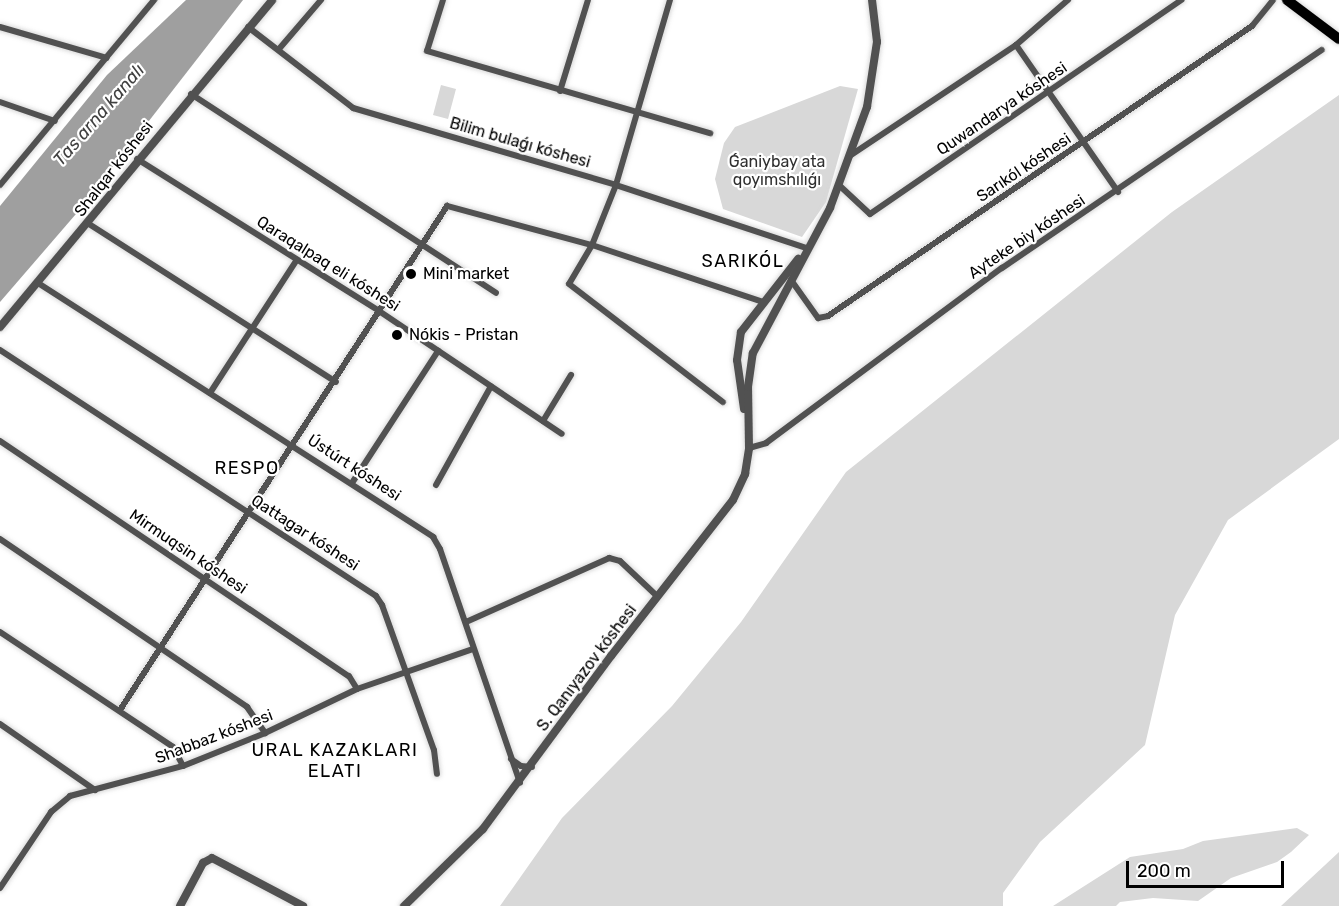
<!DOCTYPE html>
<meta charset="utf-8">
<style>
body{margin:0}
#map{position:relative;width:1339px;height:906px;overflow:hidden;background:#fff;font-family:Rubik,sans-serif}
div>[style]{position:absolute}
.green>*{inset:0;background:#d8d8d8}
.water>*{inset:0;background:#9f9f9f}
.roads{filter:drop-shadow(0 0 2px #dbdbdb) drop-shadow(0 0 2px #dbdbdb)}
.minor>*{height:6px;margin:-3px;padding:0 3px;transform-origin:3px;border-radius:3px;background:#515151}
.tertiary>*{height:8px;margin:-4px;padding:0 4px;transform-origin:4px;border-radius:4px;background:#515151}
.primary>*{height:10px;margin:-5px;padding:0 5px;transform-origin:5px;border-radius:5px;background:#000}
.dots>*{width:16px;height:16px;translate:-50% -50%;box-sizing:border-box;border:3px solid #fff;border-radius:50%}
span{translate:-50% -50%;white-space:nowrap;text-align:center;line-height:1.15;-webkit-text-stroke:4.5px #fff;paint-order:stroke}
.street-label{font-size:16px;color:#000}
.park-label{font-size:16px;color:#2f2f2f}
.poi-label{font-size:16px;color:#000}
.left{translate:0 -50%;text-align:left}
.water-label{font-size:18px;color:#404040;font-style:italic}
.neighbourhood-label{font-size:18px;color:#000;letter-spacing:1.5px}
.scale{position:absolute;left:1126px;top:861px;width:158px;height:27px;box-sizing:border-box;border:3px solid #000;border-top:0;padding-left:8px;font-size:18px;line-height:21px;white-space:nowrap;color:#000;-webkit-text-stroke:4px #fff;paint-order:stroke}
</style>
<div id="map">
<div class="green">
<div style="clip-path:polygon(441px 85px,456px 89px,448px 119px,433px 115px)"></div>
<div style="clip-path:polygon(840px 86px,858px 89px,826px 202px,802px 237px,723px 209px,715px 179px,724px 143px,735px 127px)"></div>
<div style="clip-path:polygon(1339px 95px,1339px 439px,1228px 520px,1175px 615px,1145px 745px,1040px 842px,1003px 893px,1003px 906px,500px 906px,562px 818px,672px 706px,741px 622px,846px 472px,1172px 212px)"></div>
<div style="clip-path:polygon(1297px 828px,1309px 835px,1291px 852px,1277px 862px,1231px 878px,1198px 901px,1153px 898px,1120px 902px,1116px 906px,1053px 906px,1130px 857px,1183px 849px,1203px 841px)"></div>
<div style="clip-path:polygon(1339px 852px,1339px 906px,1281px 906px)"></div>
</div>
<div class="water">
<div style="clip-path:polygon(186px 0,243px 0,82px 207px,0 302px,0 206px,107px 75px)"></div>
</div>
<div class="roads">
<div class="minor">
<div style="left:443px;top:0;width:53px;rotate:107.4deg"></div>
<div style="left:427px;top:51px;width:295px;rotate:16.2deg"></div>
<div style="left:670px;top:0;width:193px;rotate:106.3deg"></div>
<div style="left:616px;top:185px;width:65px;rotate:111.8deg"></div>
<div style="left:592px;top:245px;width:45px;rotate:120.5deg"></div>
<div style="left:569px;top:284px;width:194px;rotate:37.5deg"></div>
<div style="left:0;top:27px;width:111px;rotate:16.2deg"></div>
<div style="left:248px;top:27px;width:133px;rotate:37.6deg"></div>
<div style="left:353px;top:108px;width:274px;rotate:16.3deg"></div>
<div style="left:616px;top:185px;width:201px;rotate:18.3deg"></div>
<div style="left:1016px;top:45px;width:179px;rotate:55.2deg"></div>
<div style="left:279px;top:49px;width:65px;rotate:-49.4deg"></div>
<div style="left:560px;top:91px;width:95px;rotate:-72.9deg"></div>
<div style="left:191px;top:94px;width:364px;rotate:33.1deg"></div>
<div style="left:0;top:102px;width:58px;rotate:19.1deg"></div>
<div style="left:851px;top:155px;width:198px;rotate:-33.7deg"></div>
<div style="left:1016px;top:45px;width:69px;rotate:-40.9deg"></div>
<div style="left:137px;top:159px;width:286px;rotate:32.1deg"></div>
<div style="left:379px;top:311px;width:220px;rotate:33.9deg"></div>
<div style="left:0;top:185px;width:241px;rotate:-50.2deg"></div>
<div style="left:840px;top:186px;width:41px;rotate:43deg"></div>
<div style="left:870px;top:214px;width:378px;rotate:-34.5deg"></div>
<div style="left:89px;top:224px;width:293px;rotate:32.6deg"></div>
<div style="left:791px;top:280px;width:47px;rotate:54.6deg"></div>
<div style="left:818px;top:318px;width:10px;rotate:-11deg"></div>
<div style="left:828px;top:316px;width:514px;rotate:-34.37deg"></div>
<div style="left:1252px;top:26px;width:33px;rotate:-51deg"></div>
<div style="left:38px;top:283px;width:470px;rotate:32.7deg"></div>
<div style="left:433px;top:537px;width:14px;rotate:60deg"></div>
<div style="left:440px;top:549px;width:247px;rotate:71.1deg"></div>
<div style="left:0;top:350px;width:449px;rotate:33.2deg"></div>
<div style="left:376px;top:596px;width:11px;rotate:56deg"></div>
<div style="left:382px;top:605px;width:154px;rotate:70.3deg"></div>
<div style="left:434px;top:750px;width:24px;rotate:83deg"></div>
<div style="left:210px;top:393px;width:158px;rotate:-56.9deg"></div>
<div style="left:543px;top:421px;width:54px;rotate:-58.7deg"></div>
<div style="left:0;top:441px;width:421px;rotate:34deg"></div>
<div style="left:349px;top:676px;width:15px;rotate:58deg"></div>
<div style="left:749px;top:448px;width:18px;rotate:-16deg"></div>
<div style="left:766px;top:443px;width:294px;rotate:-36.6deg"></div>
<div style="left:1002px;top:268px;width:387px;rotate:-34.3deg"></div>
<div style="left:352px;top:483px;width:158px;rotate:-56.9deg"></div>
<div style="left:436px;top:485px;width:113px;rotate:-60.9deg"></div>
<div style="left:0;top:539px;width:299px;rotate:34.2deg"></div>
<div style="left:247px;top:707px;width:32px;rotate:55deg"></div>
<div style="left:466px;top:622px;width:157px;rotate:-24.1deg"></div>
<div style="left:609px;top:558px;width:11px;rotate:15deg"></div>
<div style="left:620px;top:561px;width:52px;rotate:43.5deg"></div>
<div style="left:0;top:632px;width:208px;rotate:33.6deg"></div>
<div style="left:173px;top:747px;width:21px;rotate:62deg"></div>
<div style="left:120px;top:710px;width:601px;rotate:-57.02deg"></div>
<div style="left:447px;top:206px;width:150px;rotate:15.1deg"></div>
<div style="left:592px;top:245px;width:180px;rotate:18.4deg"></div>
<div style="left:0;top:724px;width:116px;rotate:34.8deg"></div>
<div style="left:511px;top:759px;width:12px;rotate:35deg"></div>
<div style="left:521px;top:766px;width:11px;rotate:5deg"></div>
<div style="left:0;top:888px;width:92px;rotate:-56.1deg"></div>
<div style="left:51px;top:812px;width:25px;rotate:-40deg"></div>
<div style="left:70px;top:796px;width:117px;rotate:-14.9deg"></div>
<div style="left:183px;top:766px;width:88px;rotate:-21.9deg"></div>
<div style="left:265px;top:733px;width:102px;rotate:-25.6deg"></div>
<div style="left:357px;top:689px;width:123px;rotate:-19deg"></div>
</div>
<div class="tertiary">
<div style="left:0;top:327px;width:425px;rotate:-50.2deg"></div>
<div style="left:744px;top:409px;width:49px;rotate:-98.1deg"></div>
<div style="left:737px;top:360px;width:28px;rotate:-82deg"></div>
<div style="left:741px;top:332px;width:93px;rotate:-52deg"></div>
<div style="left:180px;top:906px;width:49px;rotate:-61.9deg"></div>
<div style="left:203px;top:863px;width:10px;rotate:-29deg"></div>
<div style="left:212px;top:858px;width:103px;rotate:27.8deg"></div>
<div style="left:404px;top:906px;width:110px;rotate:-44.3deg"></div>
<div style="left:483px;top:829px;width:215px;rotate:-53.5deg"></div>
<div style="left:611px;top:656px;width:198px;rotate:-52deg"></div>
<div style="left:733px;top:500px;width:29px;rotate:-65deg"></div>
<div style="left:745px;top:474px;width:26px;rotate:-81deg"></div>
<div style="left:749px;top:448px;width:61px;rotate:-90.9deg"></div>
<div style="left:748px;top:387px;width:34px;rotate:-82deg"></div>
<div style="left:753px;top:353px;width:164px;rotate:-62deg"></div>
<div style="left:830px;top:208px;width:108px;rotate:-69.9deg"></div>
<div style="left:867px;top:107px;width:66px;rotate:-81.3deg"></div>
<div style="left:877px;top:42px;width:42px;rotate:-96.8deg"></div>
</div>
<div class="primary">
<div style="left:1287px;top:0;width:65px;rotate:36.9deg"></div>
</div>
</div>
<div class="dots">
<div style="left:411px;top:274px;background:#000"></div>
<div style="left:397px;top:335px;background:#000"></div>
</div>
<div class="street-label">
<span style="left:1002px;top:109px;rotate:-34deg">Quwandarya kóshesi</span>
<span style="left:520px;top:143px;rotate:16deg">Bilim bulaǵı kóshesi</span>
<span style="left:1024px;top:168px;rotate:-34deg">Sarıkól kóshesi</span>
<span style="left:114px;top:169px;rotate:-52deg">Shalqar kóshesi</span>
<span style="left:1027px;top:237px;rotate:-34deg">Ayteke biy kóshesi</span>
<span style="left:328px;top:264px;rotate:32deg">Qaraqalpaq eli kóshesi</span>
<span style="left:354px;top:468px;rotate:33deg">Ústúrt kóshesi</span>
<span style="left:305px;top:533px;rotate:33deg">Qattagar kóshesi</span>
<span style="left:188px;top:552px;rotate:34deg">Mirmuqsin kóshesi</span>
<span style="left:587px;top:668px;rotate:-53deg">S. Qanıyazov kóshesi</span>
<span style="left:214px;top:737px;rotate:-21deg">Shabbaz kóshesi</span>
</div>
<div class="park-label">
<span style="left:777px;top:171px">Ǵaniybay ata<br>qoyımshılıǵı</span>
</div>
<div class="poi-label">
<span class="left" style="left:423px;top:274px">Mini market</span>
<span class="left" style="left:409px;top:335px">Nókis - Pristan</span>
</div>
<div class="water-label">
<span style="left:99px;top:115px;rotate:-49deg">Tas arna kanalı</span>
</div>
<div class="neighbourhood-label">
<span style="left:743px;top:261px">SARIKÓL</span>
<span style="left:247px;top:468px">RESPO</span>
<span style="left:335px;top:761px">URAL KAZAKLARI<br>ELATI</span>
</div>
<div class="scale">200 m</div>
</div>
